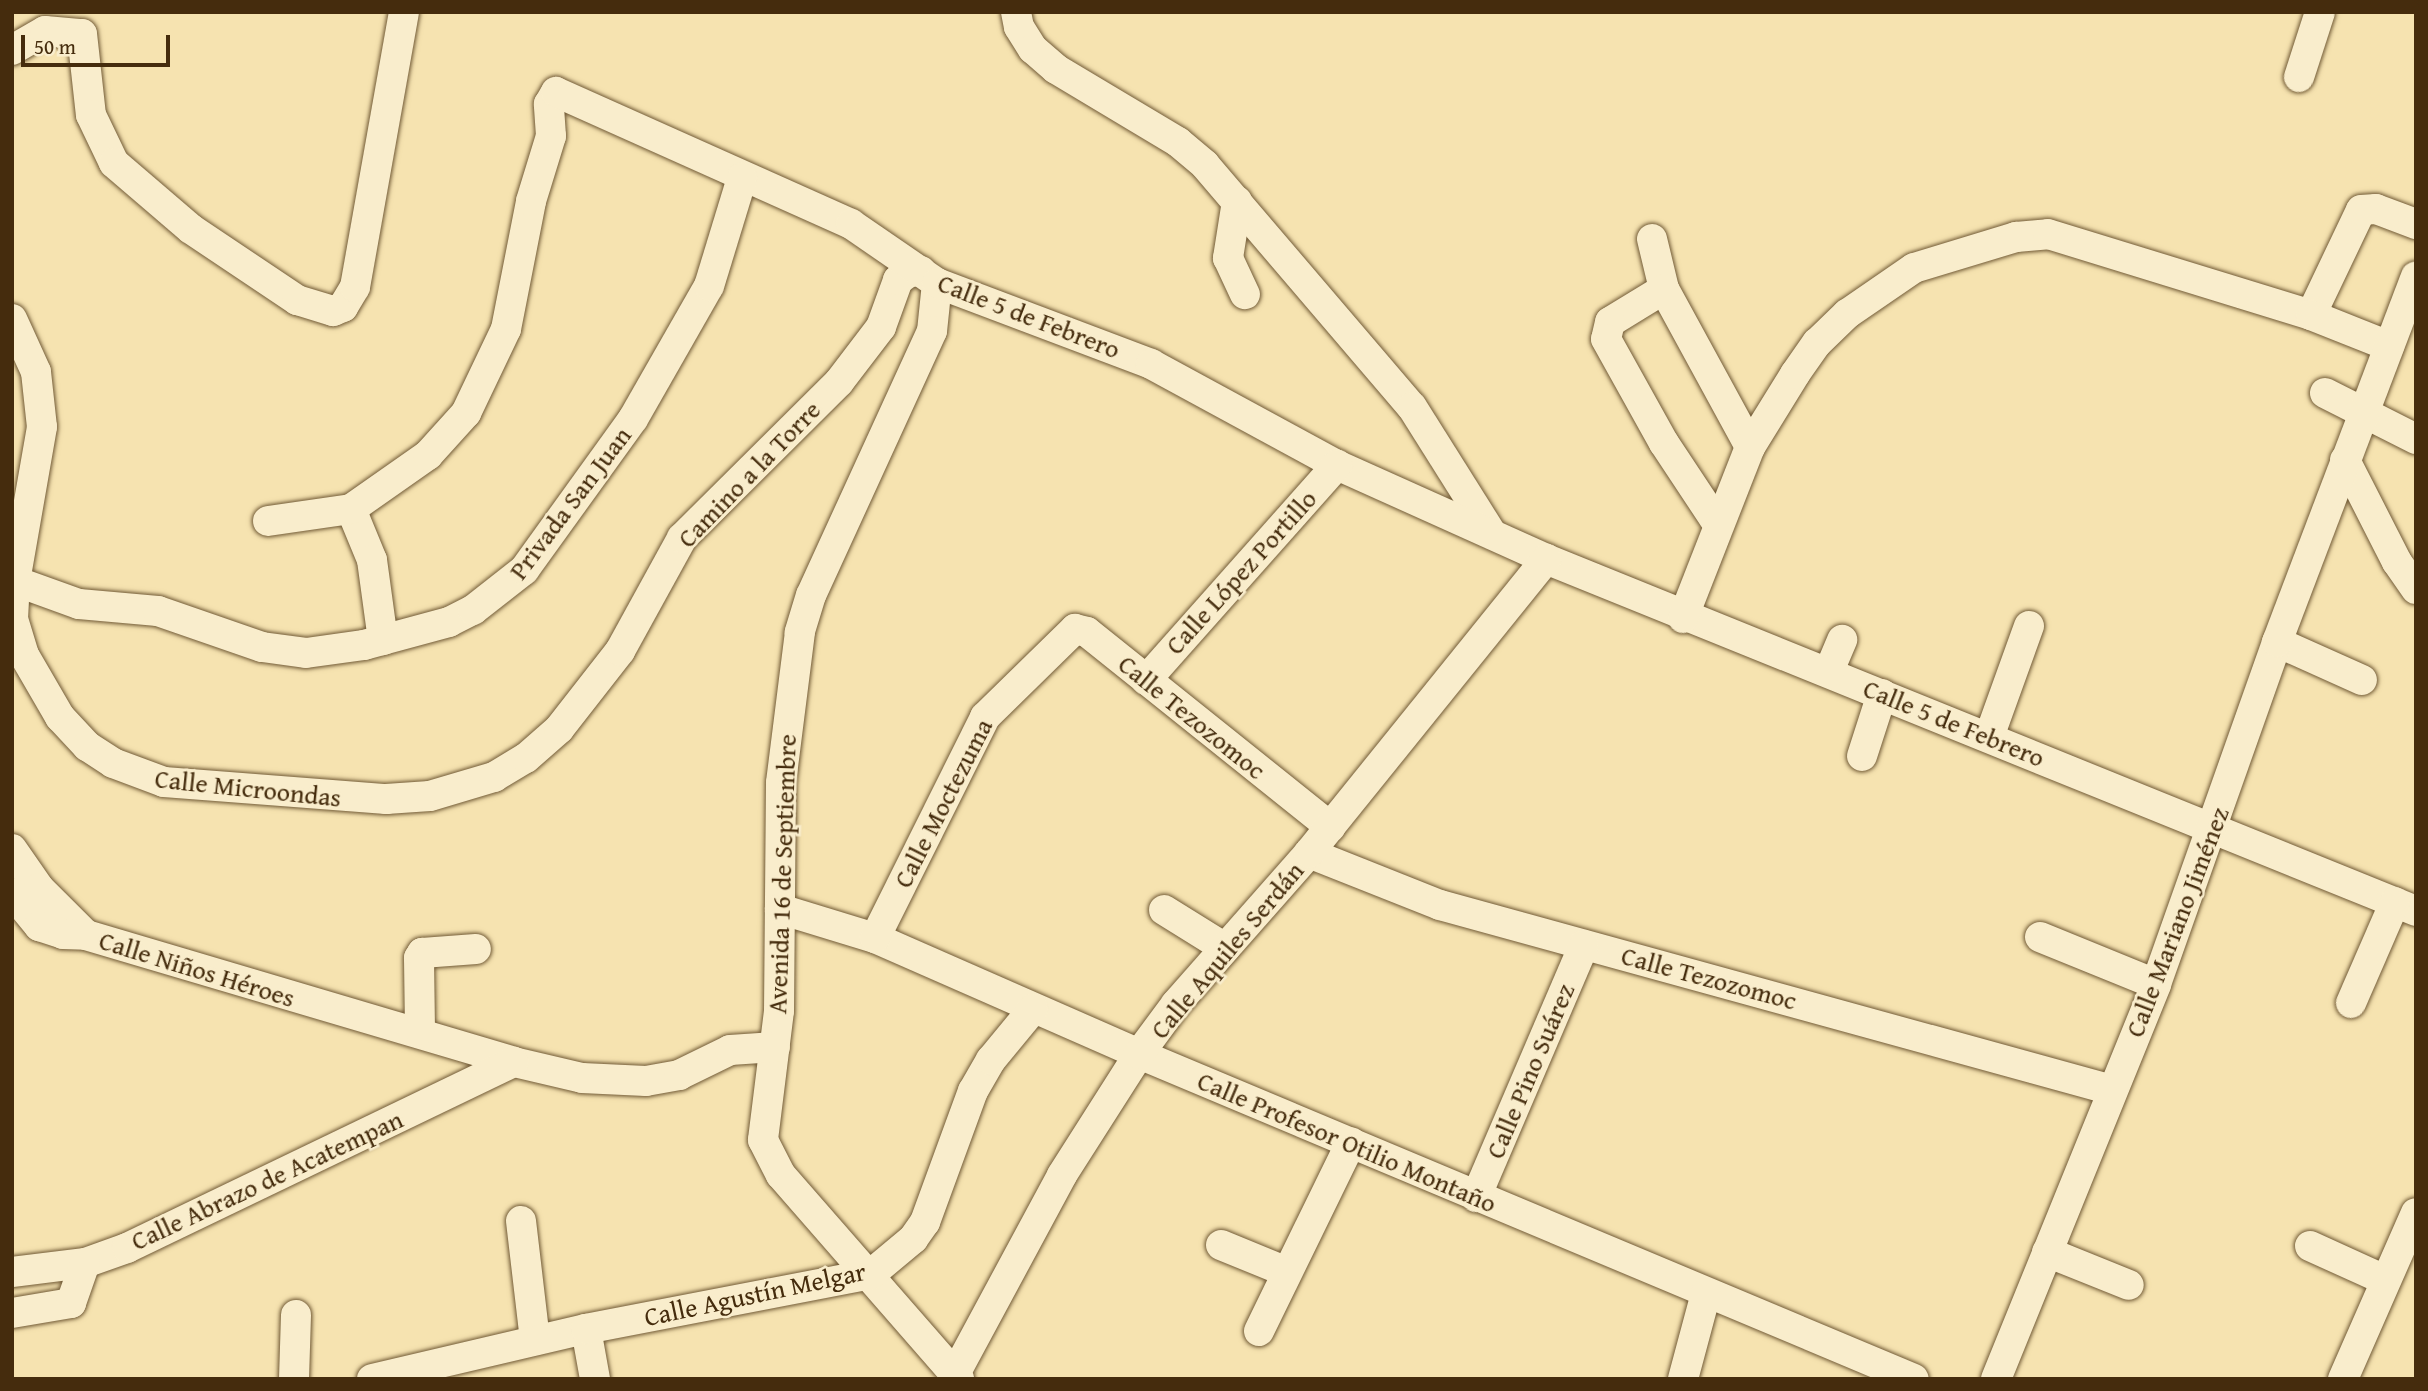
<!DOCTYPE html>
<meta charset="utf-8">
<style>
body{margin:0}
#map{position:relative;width:2428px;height:1391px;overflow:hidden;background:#f6e3b0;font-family:"Gentium Book Plus",serif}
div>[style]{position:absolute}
.roads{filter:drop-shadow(0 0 2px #715a36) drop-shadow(0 0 2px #715a36)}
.minor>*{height:30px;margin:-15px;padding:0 15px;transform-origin:15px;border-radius:15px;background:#f9edcc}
span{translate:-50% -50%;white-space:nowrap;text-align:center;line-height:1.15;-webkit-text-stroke:5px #f9edcc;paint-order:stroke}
.street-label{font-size:26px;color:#452c0d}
.frame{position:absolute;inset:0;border:14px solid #452c0d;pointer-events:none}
.scale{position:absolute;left:21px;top:35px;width:149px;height:32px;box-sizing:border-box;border:4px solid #452c0d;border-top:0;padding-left:9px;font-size:21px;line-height:24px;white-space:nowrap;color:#452c0d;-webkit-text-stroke:5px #f9edcc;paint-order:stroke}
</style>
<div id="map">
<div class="roads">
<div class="minor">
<div style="left:1016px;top:12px;width:15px;rotate:79deg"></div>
<div style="left:1019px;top:27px;width:26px;rotate:58deg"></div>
<div style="left:1033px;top:49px;width:30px;rotate:41deg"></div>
<div style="left:1056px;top:69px;width:142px;rotate:30.9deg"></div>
<div style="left:1178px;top:142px;width:35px;rotate:40deg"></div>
<div style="left:1205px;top:165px;width:318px;rotate:49.5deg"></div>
<div style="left:1412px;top:407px;width:150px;rotate:57.8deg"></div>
<div style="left:12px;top:50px;width:38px;rotate:-30deg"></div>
<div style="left:45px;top:31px;width:37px;rotate:5deg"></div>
<div style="left:82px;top:34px;width:81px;rotate:83.7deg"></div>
<div style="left:91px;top:115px;width:53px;rotate:64.4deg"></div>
<div style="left:114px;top:163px;width:101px;rotate:40.6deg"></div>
<div style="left:191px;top:229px;width:128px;rotate:33.8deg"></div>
<div style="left:297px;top:300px;width:38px;rotate:17deg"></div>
<div style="left:333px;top:311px;width:11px;rotate:-22deg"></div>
<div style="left:343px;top:307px;width:23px;rotate:-59deg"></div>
<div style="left:355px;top:287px;width:279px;rotate:-79.9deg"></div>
<div style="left:2299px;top:77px;width:68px;rotate:-72.1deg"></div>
<div style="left:1237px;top:201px;width:58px;rotate:99deg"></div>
<div style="left:1228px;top:258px;width:40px;rotate:65deg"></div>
<div style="left:1652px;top:239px;width:51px;rotate:76.5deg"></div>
<div style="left:1664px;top:289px;width:180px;rotate:61.4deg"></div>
<div style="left:937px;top:283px;width:48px;rotate:95.9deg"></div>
<div style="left:932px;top:331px;width:290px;rotate:114.6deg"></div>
<div style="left:811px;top:595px;width:39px;rotate:107deg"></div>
<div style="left:800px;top:632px;width:152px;rotate:97.2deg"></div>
<div style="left:781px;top:783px;width:228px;rotate:90.5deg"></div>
<div style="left:779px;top:1011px;width:130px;rotate:97.1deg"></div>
<div style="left:763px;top:1140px;width:39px;rotate:63deg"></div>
<div style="left:781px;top:1175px;width:271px;rotate:48.9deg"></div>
<div style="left:1664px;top:289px;width:63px;rotate:148.6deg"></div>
<div style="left:1610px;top:322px;width:17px;rotate:103deg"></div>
<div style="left:1606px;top:339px;width:119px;rotate:60.9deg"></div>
<div style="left:1664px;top:443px;width:96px;rotate:56.5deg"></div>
<div style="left:2311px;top:315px;width:116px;rotate:-64.5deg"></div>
<div style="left:2361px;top:210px;width:15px;rotate:-4deg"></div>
<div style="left:2376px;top:209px;width:43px;rotate:20.6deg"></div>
<div style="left:12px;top:319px;width:58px;rotate:65.6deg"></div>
<div style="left:36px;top:372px;width:55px;rotate:83.8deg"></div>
<div style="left:42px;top:427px;width:156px;rotate:99.9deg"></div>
<div style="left:15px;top:581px;width:38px;rotate:93deg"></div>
<div style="left:13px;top:619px;width:38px;rotate:73deg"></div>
<div style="left:24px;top:655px;width:72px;rotate:59.9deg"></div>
<div style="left:60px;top:717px;width:40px;rotate:47deg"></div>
<div style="left:87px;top:746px;width:31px;rotate:33deg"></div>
<div style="left:113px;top:763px;width:54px;rotate:20.4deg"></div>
<div style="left:164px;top:782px;width:223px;rotate:4.4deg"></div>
<div style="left:386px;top:799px;width:44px;rotate:-3.9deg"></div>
<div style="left:430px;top:796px;width:67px;rotate:-16.5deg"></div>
<div style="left:494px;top:777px;width:37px;rotate:-31deg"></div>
<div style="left:526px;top:758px;width:44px;rotate:-41.3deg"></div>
<div style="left:559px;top:729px;width:99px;rotate:-52deg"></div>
<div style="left:620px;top:651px;width:129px;rotate:-61.2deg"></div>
<div style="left:682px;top:538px;width:221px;rotate:-44.8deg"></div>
<div style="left:839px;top:382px;width:69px;rotate:-52.6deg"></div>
<div style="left:881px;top:327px;width:50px;rotate:-70.1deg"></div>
<div style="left:898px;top:280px;width:14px;rotate:-36deg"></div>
<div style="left:909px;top:272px;width:12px;rotate:-5deg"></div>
<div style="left:2325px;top:393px;width:102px;rotate:26.8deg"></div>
<div style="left:2345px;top:460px;width:114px;rotate:63deg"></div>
<div style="left:2397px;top:562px;width:33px;rotate:55deg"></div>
<div style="left:351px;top:509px;width:55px;rotate:67.6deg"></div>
<div style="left:372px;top:560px;width:81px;rotate:82.2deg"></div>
<div style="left:268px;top:521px;width:84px;rotate:-8.2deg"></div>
<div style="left:351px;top:509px;width:94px;rotate:-35deg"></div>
<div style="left:428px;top:455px;width:57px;rotate:-47.9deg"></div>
<div style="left:466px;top:413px;width:93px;rotate:-64.5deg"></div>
<div style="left:506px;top:329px;width:130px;rotate:-78.9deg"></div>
<div style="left:531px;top:201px;width:68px;rotate:-72.9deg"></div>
<div style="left:551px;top:136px;width:32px;rotate:-94deg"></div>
<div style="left:549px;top:104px;width:14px;rotate:-60deg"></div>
<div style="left:556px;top:92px;width:323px;rotate:24.1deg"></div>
<div style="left:851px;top:224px;width:104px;rotate:34.5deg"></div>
<div style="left:937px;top:283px;width:229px;rotate:20.7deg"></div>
<div style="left:1151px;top:364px;width:212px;rotate:28.5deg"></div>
<div style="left:1337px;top:465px;width:229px;rotate:24.2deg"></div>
<div style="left:1546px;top:559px;width:939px;rotate:22.03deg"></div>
<div style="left:15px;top:581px;width:68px;rotate:19.8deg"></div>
<div style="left:79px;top:604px;width:79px;rotate:5.1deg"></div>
<div style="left:158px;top:611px;width:110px;rotate:19.1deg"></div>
<div style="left:262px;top:647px;width:44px;rotate:7.8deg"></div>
<div style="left:306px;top:653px;width:59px;rotate:-7.9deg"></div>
<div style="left:364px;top:645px;width:88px;rotate:-15.1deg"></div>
<div style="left:449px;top:622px;width:27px;rotate:-27deg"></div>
<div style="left:473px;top:610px;width:65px;rotate:-38.1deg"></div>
<div style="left:524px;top:570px;width:186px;rotate:-54.2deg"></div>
<div style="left:633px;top:419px;width:153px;rotate:-60.3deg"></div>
<div style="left:709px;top:286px;width:113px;rotate:-73deg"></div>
<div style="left:1683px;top:618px;width:184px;rotate:-68.6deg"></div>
<div style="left:1750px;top:447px;width:86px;rotate:-58.3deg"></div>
<div style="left:1795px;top:374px;width:38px;rotate:-55deg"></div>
<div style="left:1817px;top:343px;width:42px;rotate:-44deg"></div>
<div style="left:1847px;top:314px;width:81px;rotate:-34.5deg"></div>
<div style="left:1914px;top:268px;width:107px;rotate:-16.9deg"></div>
<div style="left:2016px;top:237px;width:32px;rotate:-5deg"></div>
<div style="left:2048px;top:234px;width:275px;rotate:17.1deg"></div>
<div style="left:2311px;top:315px;width:84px;rotate:21.7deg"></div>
<div style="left:2277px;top:642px;width:93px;rotate:24.1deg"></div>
<div style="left:1829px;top:671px;width:34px;rotate:-67deg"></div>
<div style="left:1146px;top:680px;width:288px;rotate:-48.4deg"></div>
<div style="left:1989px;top:737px;width:118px;rotate:-70.2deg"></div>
<div style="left:1862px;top:756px;width:65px;rotate:-72.1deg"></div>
<div style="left:12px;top:849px;width:47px;rotate:55.3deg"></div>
<div style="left:39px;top:888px;width:66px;rotate:45deg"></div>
<div style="left:86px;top:935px;width:446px;rotate:16.5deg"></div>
<div style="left:514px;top:1062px;width:70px;rotate:13.2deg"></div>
<div style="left:582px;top:1078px;width:64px;rotate:2.7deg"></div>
<div style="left:646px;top:1081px;width:34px;rotate:-10deg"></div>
<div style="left:679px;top:1075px;width:57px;rotate:-26.1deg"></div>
<div style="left:730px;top:1050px;width:45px;rotate:-3.8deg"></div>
<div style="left:1309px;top:853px;width:141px;rotate:21.7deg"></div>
<div style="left:1440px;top:905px;width:697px;rotate:15.39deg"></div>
<div style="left:12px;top:893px;width:43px;rotate:50.7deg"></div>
<div style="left:39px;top:926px;width:25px;rotate:18deg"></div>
<div style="left:63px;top:934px;width:23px;rotate:2deg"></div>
<div style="left:780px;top:909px;width:99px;rotate:17deg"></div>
<div style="left:875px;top:938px;width:288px;rotate:23.7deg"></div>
<div style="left:1139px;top:1054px;width:840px;rotate:22.75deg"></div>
<div style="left:1164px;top:910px;width:72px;rotate:31.9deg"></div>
<div style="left:2040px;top:937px;width:125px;rotate:22.1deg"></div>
<div style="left:875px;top:938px;width:247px;rotate:-63.5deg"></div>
<div style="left:985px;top:717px;width:126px;rotate:-44.4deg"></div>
<div style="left:1075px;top:629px;width:12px;rotate:14deg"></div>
<div style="left:1087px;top:632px;width:312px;rotate:38.7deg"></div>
<div style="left:2351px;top:1003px;width:110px;rotate:-66.5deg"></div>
<div style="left:420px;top:1030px;width:72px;rotate:-90.8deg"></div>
<div style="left:419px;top:958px;width:6px;rotate:-59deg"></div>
<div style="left:422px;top:953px;width:54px;rotate:-4.2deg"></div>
<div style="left:1476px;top:1197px;width:274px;rotate:-66.8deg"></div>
<div style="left:521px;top:1221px;width:120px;rotate:83.3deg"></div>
<div style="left:1221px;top:1245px;width:71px;rotate:22.2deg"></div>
<div style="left:2310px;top:1246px;width:82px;rotate:24.4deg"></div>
<div style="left:2047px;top:1252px;width:88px;rotate:21.9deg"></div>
<div style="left:12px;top:1272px;width:74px;rotate:-7deg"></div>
<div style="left:85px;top:1263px;width:45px;rotate:-19.7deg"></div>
<div style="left:127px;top:1248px;width:429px;rotate:-25.7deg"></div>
<div style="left:12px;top:1313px;width:60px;rotate:-9.6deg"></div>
<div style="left:71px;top:1303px;width:42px;rotate:-70.7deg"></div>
<div style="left:586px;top:1329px;width:51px;rotate:79.8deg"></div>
<div style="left:1259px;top:1331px;width:210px;rotate:-64deg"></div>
<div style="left:955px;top:1374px;width:226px;rotate:-61.7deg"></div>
<div style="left:1062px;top:1175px;width:143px;rotate:-57.5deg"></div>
<div style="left:1139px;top:1054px;width:62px;rotate:-53.5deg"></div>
<div style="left:1176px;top:1004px;width:201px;rotate:-48.6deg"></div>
<div style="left:1309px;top:853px;width:378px;rotate:-51.1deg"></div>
<div style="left:294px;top:1379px;width:64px;rotate:-88.2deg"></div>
<div style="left:372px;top:1379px;width:220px;rotate:-13.2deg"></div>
<div style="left:586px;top:1329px;width:290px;rotate:-10.9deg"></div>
<div style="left:871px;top:1274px;width:55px;rotate:-39.8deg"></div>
<div style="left:913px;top:1239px;width:21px;rotate:-55deg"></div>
<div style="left:925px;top:1222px;width:140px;rotate:-69.9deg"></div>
<div style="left:973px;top:1091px;width:36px;rotate:-60deg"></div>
<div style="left:991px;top:1060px;width:66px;rotate:-50.5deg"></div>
<div style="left:1683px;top:1379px;width:89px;rotate:-75deg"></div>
<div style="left:1996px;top:1379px;width:426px;rotate:-67.9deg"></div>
<div style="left:2156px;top:984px;width:363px;rotate:-70.5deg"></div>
<div style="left:2277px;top:642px;width:391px;rotate:-69.2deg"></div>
<div style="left:2343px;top:1379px;width:181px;rotate:-66.3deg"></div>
</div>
</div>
<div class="street-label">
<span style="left:1029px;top:316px;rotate:21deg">Calle 5 de Febrero</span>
<span style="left:749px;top:474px;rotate:-46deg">Camino a la Torre</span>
<span style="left:570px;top:503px;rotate:-53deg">Privada San Juan</span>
<span style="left:1241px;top:572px;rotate:-48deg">Calle López Portillo</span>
<span style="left:1192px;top:717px;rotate:39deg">Calle Tezozomoc</span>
<span style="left:1954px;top:723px;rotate:22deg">Calle 5 de Febrero</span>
<span style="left:248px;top:788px;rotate:6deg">Calle Microondas</span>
<span style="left:943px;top:803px;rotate:-63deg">Calle Moctezuma</span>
<span style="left:782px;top:874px;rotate:-88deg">Avenida 16 de Septiembre</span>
<span style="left:2177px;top:922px;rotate:-69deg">Calle Mariano Jiménez</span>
<span style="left:1227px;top:950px;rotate:-50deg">Calle Aquiles Serdán</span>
<span style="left:197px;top:969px;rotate:17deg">Calle Niños Héroes</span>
<span style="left:1709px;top:978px;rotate:15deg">Calle Tezozomoc</span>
<span style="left:1530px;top:1071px;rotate:-67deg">Calle Pino Suárez</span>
<span style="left:1347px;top:1142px;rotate:23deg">Calle Profesor Otilio Montaño</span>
<span style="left:267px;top:1180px;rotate:-25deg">Calle Abrazo de Acatempan</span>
<span style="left:755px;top:1294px;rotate:-12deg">Calle Agustín Melgar</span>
</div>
<div class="frame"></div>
<div class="scale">50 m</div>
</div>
